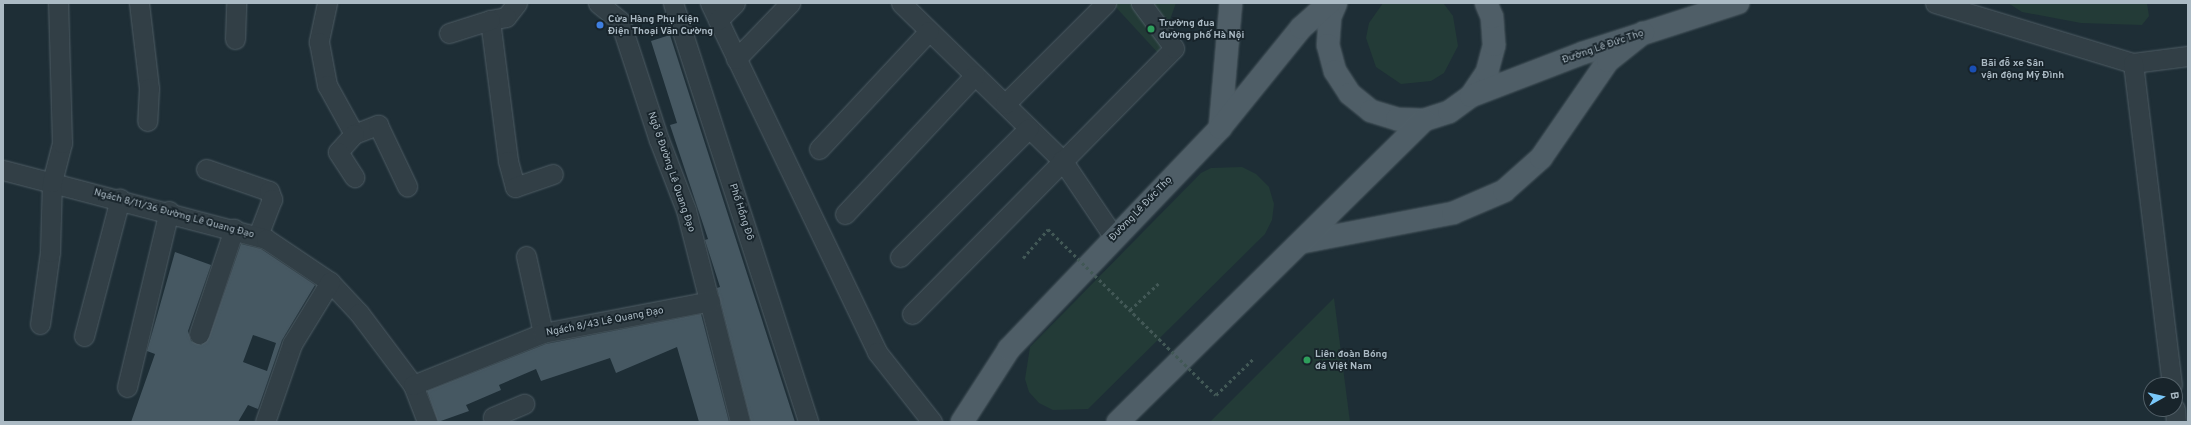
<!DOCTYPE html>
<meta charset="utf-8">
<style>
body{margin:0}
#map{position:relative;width:2191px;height:425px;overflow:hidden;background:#1e2e36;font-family:Overpass,sans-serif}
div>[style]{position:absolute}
.green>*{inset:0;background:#233b37}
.building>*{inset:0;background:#465862}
.path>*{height:2.5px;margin-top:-1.25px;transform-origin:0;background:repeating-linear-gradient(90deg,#425856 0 3px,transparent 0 6px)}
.roads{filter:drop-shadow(0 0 1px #4f5d65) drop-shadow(0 0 1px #4f5d65)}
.minor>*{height:19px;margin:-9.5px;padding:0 9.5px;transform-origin:9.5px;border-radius:9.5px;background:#323f46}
.major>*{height:22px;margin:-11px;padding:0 11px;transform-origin:11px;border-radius:11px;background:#4f5e67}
.path-bridge>*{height:2.5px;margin-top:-1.25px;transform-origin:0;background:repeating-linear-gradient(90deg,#425856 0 3px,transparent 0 6px)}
.dots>*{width:11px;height:11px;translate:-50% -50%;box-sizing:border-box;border:2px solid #18242b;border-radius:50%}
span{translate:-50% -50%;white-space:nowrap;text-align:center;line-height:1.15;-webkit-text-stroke:3.5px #18242b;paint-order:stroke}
.poi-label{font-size:10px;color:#abbac4;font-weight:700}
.left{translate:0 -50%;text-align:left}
.street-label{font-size:10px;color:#abbac4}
.frame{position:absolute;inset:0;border:4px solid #abbac4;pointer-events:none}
.north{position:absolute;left:2143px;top:377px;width:40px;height:40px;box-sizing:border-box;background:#18242b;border:1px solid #536068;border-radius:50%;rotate:82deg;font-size:11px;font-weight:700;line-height:16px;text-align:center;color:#abbac4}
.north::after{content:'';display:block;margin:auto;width:14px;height:18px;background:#7ac8fa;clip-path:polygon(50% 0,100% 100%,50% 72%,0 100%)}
</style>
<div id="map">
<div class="green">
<div style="clip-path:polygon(1112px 3px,1176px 3px,1158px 53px)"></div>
<div style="clip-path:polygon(1383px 3px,1444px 4px,1453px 16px,1458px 46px,1444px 73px,1431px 81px,1401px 84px,1376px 67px,1366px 38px,1369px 23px)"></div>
<div style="clip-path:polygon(2008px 3px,2147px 3px,2149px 16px,2142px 25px,2081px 23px,2022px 12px)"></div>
<div style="clip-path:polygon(1242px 167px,1256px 174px,1269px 187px,1274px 204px,1272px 220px,1265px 234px,1088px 409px,1053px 410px,1039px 403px,1029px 392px,1025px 379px,1030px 347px,1201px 173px,1211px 168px)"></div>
<div style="clip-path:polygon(1334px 298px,1350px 422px,1210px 422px)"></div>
</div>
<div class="building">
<div style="clip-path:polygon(670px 35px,752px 289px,795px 422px,751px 422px,717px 288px,720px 287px,705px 240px,708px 239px,670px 125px,677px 123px,651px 41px)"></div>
<div style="clip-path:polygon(evenodd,241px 244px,261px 249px,315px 285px,282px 340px,258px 409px,248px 405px,238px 422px,131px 422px,155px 354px,147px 351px,175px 252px,211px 265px,188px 331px,191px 341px,201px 345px,209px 337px,241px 244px,253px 335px,276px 343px,267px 371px,243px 362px,253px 335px)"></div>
<div style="clip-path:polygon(701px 314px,729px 422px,699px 422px,677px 347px,616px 373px,610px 358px,541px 381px,536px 369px,499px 385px,501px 390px,466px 405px,469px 411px,438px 422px,427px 391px,546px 344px)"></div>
</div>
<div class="path">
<div style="left:1023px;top:258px;width:38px;rotate:-49deg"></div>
<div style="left:1130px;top:310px;width:40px;rotate:-43deg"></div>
<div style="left:1216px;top:395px;width:52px;rotate:-44.2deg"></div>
</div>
<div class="roads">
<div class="minor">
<div style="left:139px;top:3px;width:86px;rotate:83.3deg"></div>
<div style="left:149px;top:88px;width:33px;rotate:93deg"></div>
<div style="left:327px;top:3px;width:40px;rotate:102deg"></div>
<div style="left:319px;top:42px;width:44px;rotate:79.5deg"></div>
<div style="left:327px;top:85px;width:56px;rotate:61.1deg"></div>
<div style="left:354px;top:134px;width:26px;rotate:-21deg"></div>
<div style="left:378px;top:125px;width:68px;rotate:64.6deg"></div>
<div style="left:517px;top:3px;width:18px;rotate:128deg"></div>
<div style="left:506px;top:17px;width:16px;rotate:169deg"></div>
<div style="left:490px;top:20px;width:142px;rotate:82.7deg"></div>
<div style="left:508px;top:161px;width:27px;rotate:75deg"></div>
<div style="left:515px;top:187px;width:40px;rotate:-18.9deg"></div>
<div style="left:598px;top:3px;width:28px;rotate:39deg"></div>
<div style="left:620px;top:21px;width:125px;rotate:71.9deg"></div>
<div style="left:659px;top:140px;width:75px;rotate:68.9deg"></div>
<div style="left:686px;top:210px;width:219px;rotate:75.7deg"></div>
<div style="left:673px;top:3px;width:440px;rotate:72.1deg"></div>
<div style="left:710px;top:3px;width:387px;rotate:64.4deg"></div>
<div style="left:877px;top:352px;width:89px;rotate:51.8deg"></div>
<div style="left:901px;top:3px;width:225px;rotate:44.3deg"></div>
<div style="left:1062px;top:160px;width:93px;rotate:56deg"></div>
<div style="left:1935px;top:3px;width:207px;rotate:16.9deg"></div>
<div style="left:2133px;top:63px;width:55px;rotate:-7.3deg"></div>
<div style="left:718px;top:20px;width:24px;rotate:-45deg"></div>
<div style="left:449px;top:33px;width:43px;rotate:-17.6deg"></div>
<div style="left:235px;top:39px;width:36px;rotate:-88deg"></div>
<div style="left:736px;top:59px;width:78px;rotate:-46deg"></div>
<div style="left:2133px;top:63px;width:324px;rotate:83.1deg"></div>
<div style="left:1005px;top:104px;width:143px;rotate:-45deg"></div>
<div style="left:354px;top:134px;width:24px;rotate:132deg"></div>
<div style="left:338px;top:152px;width:30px;rotate:57deg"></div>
<div style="left:819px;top:149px;width:161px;rotate:-47deg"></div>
<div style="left:206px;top:169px;width:67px;rotate:19.2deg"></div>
<div style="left:269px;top:191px;width:9px;rotate:69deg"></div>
<div style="left:272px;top:199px;width:40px;rotate:111deg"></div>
<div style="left:3px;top:170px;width:272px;rotate:14.7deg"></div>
<div style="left:266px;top:239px;width:77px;rotate:33.9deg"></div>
<div style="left:330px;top:282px;width:42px;rotate:46.9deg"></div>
<div style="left:359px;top:313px;width:90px;rotate:53.1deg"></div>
<div style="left:413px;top:385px;width:40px;rotate:69deg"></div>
<div style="left:845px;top:214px;width:190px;rotate:-46.9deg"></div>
<div style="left:526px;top:256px;width:79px;rotate:77.6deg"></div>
<div style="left:900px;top:257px;width:182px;rotate:-45deg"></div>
<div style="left:912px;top:314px;width:373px;rotate:-45.4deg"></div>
<div style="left:1174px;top:48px;width:56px;rotate:-126.3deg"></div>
<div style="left:40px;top:324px;width:73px;rotate:-82.1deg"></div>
<div style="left:50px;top:252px;width:70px;rotate:-88.4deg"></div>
<div style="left:52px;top:182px;width:40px;rotate:-75.6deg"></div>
<div style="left:62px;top:143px;width:140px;rotate:-91.6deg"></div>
<div style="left:199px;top:334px;width:111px;rotate:-71.6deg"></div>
<div style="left:84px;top:336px;width:142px;rotate:-75.3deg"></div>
<div style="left:413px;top:385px;width:140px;rotate:-21.8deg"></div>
<div style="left:543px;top:333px;width:170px;rotate:-10.8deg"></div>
<div style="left:127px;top:387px;width:181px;rotate:-76.6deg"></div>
<div style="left:2175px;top:409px;width:13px;rotate:86deg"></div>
<div style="left:495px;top:421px;width:4px;rotate:-117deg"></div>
<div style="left:493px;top:417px;width:34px;rotate:-23deg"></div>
<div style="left:265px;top:422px;width:83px;rotate:-70.9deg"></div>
<div style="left:292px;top:344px;width:73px;rotate:-58.5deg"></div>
</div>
<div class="major">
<div style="left:1336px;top:3px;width:15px;rotate:113deg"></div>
<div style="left:1330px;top:17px;width:28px;rotate:94deg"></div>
<div style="left:1328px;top:45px;width:27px;rotate:75deg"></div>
<div style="left:1335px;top:71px;width:27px;rotate:57deg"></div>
<div style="left:1350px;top:94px;width:27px;rotate:39deg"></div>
<div style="left:1371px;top:111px;width:27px;rotate:17deg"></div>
<div style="left:1397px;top:119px;width:27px;rotate:2deg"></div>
<div style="left:1424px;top:120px;width:26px;rotate:-18deg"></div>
<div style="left:1449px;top:112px;width:27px;rotate:-36deg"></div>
<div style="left:1471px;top:96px;width:29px;rotate:-56deg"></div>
<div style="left:1487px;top:72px;width:28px;rotate:-75deg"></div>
<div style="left:1494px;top:45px;width:28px;rotate:-94deg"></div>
<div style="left:1492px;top:17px;width:15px;rotate:-113deg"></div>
<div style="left:1471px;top:96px;width:120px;rotate:-21deg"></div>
<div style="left:1583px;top:53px;width:163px;rotate:-17.9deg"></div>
<div style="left:1220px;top:128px;width:125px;rotate:-85deg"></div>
<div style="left:1303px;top:242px;width:153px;rotate:-10.9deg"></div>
<div style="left:1453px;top:213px;width:56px;rotate:-23.3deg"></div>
<div style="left:1504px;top:191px;width:50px;rotate:-41.7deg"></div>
<div style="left:1541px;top:158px;width:118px;rotate:-55.4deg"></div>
<div style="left:1608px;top:61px;width:45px;rotate:-38.7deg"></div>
<div style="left:962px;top:422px;width:87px;rotate:-57.2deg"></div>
<div style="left:1009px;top:349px;width:306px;rotate:-46.3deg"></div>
<div style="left:1220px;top:128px;width:129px;rotate:-51deg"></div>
<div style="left:1301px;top:28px;width:38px;rotate:-42deg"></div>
<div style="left:1118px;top:422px;width:430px;rotate:-44.6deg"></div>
</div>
</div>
<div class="path-bridge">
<div style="left:1048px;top:229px;width:236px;rotate:44.7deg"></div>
</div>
<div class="dots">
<div style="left:600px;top:25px;background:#3f7fe0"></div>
<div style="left:1151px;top:29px;background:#2e9e5b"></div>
<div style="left:1973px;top:69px;background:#1a4fb4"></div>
<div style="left:1307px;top:360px;background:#2e9e5b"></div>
</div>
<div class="poi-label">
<span class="left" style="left:608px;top:25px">Cửa Hàng Phụ Kiện<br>Điện Thoại Văn Cường</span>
<span class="left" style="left:1159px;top:29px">Trường đua<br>đường phố Hà Nội</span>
<span class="left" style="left:1981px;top:69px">Bãi đỗ xe Sân<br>vận động Mỹ Đình</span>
<span class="left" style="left:1315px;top:360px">Liên đoàn Bóng<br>đá Việt Nam</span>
</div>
<div class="street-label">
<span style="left:1603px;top:47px;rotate:-19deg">Đường Lê Đức Thọ</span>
<span style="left:671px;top:172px;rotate:71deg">Ngõ 8 Đường Lê Quang Đạo</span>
<span style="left:1141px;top:209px;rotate:-46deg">Đường Lê Đức Thọ</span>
<span style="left:741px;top:212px;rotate:72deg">Phố Hồng Đô</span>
<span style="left:174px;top:214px;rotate:15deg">Ngách 8/11/36 Đường Lê Quang Đạo</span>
<span style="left:605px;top:322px;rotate:-11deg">Ngách 8/43 Lê Quang Đạo</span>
</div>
<div class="frame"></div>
<div class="north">B</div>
</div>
